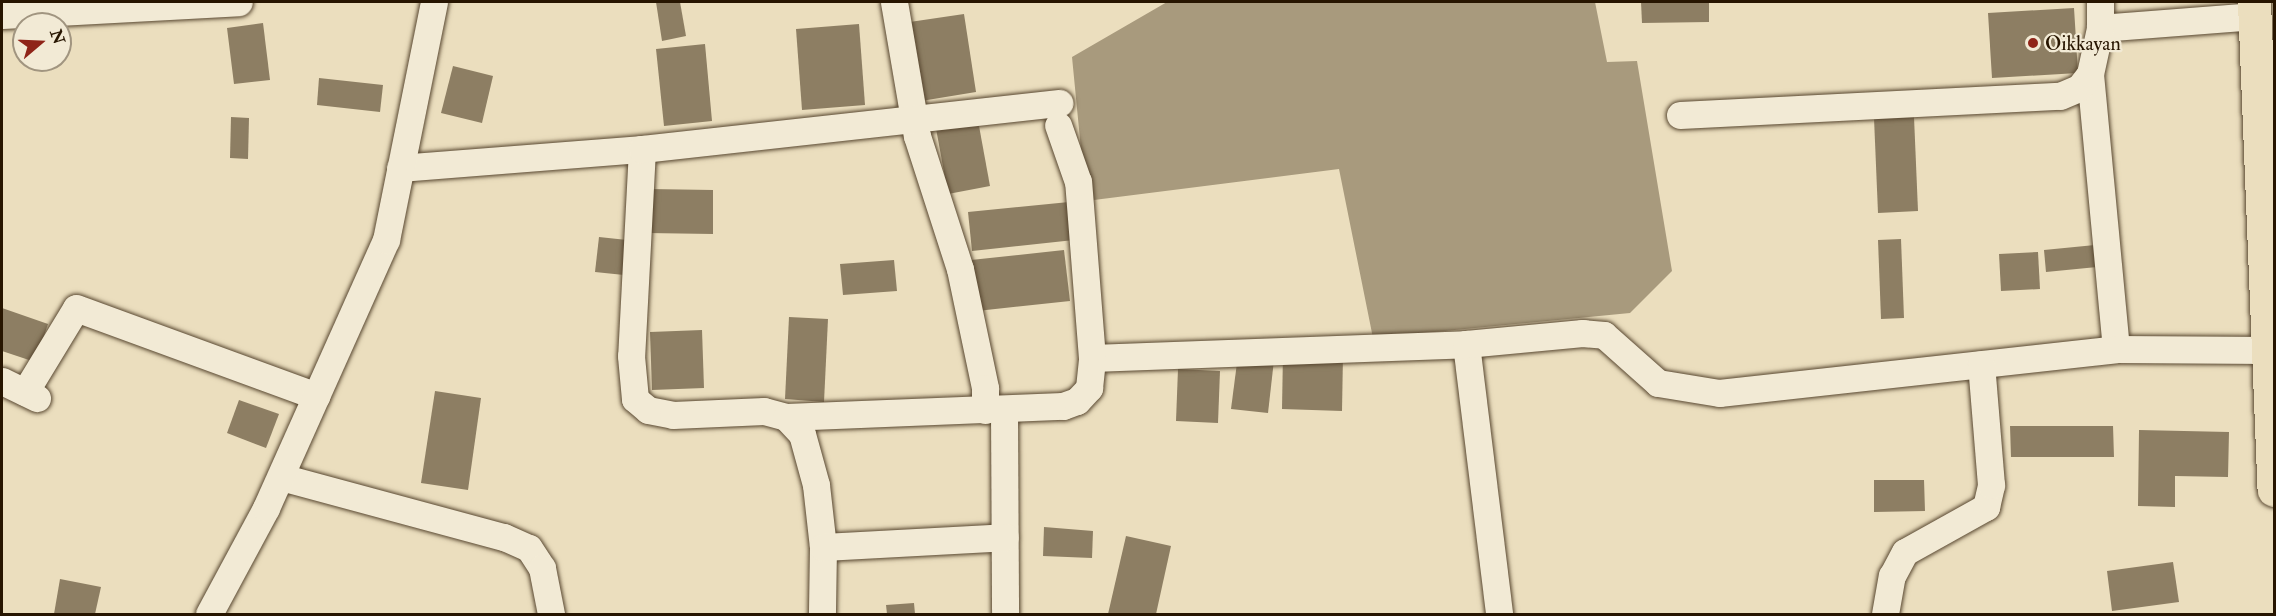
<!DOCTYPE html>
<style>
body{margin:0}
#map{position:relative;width:2276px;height:616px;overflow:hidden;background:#ebdebe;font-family:"IM FELL Double Pica",serif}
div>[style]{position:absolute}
.water>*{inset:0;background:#a89a7d}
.building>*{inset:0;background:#8d7e63}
.roads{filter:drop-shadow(0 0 2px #584730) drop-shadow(0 0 2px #584730)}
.street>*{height:27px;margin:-13.5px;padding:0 13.5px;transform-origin:13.5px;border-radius:13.5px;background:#f2ead5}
.primary>*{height:33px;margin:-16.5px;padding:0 16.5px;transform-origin:16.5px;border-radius:16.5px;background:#ebdebe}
.dots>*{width:16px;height:16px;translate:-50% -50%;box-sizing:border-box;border:3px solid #f2ead5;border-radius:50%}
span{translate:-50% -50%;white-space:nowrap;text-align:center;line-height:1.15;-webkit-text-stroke:4.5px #f2ead5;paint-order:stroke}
.poi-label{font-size:20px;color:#271500}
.left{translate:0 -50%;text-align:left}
.frame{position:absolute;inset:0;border:3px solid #271500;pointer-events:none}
.north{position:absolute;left:12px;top:12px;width:60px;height:60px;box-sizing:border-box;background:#f2ead5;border:2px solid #a19580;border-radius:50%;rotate:71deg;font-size:16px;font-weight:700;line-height:24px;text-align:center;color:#271500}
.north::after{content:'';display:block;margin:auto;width:21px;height:27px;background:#8f2418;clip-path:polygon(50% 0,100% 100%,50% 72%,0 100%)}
</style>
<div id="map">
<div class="water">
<div style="clip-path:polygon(1167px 2px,1595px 2px,1607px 62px,1637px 61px,1672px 271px,1630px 313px,1373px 338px,1339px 169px,1086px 201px,1072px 57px)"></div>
</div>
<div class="building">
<div style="clip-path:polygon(656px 2px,680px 2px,686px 36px,662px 41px)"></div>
<div style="clip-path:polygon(1641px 2px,1709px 2px,1709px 22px,1642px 23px)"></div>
<div style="clip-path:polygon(2074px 8px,2078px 73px,1992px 78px,1988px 13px)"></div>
<div style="clip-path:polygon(964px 14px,976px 92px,915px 102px,903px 23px)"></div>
<div style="clip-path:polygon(263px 23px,270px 80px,234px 84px,227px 28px)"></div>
<div style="clip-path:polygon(859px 24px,865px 105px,802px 110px,796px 29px)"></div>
<div style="clip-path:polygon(705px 44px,712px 121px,664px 126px,656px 49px)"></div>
<div style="clip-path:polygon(453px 66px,493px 76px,482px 123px,441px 113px)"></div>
<div style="clip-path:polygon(319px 78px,383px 85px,380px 112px,317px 105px)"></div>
<div style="clip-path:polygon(977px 115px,990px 186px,948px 194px,935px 123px)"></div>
<div style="clip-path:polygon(231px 117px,249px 118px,248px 159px,230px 158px)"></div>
<div style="clip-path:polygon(1914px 117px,1918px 211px,1878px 213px,1874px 118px)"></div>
<div style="clip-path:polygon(649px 189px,713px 190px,713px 234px,647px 233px)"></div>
<div style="clip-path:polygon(1069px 202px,1074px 240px,972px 251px,968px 212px)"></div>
<div style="clip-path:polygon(599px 237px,627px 240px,624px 275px,595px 272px)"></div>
<div style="clip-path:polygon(1901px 239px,1904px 318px,1881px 319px,1878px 240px)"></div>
<div style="clip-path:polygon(2095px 245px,2097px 267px,2046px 272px,2044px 250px)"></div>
<div style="clip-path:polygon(1064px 250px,1070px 301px,977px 311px,971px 260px)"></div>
<div style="clip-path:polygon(2038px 252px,2040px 289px,2001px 291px,1999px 254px)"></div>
<div style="clip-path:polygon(894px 260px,897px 291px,843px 295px,840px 264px)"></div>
<div style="clip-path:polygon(2px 308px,48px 324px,35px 362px,2px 351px)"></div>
<div style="clip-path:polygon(789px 317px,828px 319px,824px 402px,785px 399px)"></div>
<div style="clip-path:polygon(702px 330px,704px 388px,652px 390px,650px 332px)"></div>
<div style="clip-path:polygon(1283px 353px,1343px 355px,1342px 411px,1282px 409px)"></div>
<div style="clip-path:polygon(1238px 355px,1274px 360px,1268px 413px,1231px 409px)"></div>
<div style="clip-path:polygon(1178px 369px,1220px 371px,1218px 423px,1176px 421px)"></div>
<div style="clip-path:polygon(435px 391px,481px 398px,468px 490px,421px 483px)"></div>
<div style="clip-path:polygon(239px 400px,279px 414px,266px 448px,227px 433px)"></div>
<div style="clip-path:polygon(2010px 426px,2113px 426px,2114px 457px,2011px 457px)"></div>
<div style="clip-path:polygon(2139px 430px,2229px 432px,2228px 477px,2175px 476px,2175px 507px,2138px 506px)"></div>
<div style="clip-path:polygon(1874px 480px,1924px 480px,1925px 511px,1874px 512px)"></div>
<div style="clip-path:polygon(1044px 527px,1093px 531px,1092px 558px,1043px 556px)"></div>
<div style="clip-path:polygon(1126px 536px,1171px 546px,1156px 614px,1108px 614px)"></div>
<div style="clip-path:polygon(2173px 562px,2179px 602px,2112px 611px,2107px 571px)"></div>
<div style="clip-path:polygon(60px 579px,101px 587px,95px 614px,54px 614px)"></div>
<div style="clip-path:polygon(914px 603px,915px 614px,887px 614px,886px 605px)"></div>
</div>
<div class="roads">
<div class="street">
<div style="left:894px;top:2px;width:136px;rotate:80.3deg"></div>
<div style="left:917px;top:136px;width:140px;rotate:72.1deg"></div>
<div style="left:960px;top:269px;width:122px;rotate:78.1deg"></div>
<div style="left:985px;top:388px;width:22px;rotate:90deg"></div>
<div style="left:2px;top:15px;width:237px;rotate:-3.1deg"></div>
<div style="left:2100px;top:28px;width:155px;rotate:-4.4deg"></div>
<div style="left:2090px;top:74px;width:276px;rotate:84.6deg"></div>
<div style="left:1680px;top:115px;width:380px;rotate:-2.9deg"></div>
<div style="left:2060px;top:96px;width:21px;rotate:-23deg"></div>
<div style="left:2079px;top:88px;width:18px;rotate:-52deg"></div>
<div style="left:2090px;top:74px;width:47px;rotate:-77.7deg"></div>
<div style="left:2100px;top:28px;width:26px;rotate:-90deg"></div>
<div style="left:642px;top:149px;width:207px;rotate:93deg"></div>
<div style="left:631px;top:356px;width:43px;rotate:84.7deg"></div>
<div style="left:635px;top:399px;width:17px;rotate:40deg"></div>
<div style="left:648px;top:410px;width:25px;rotate:11deg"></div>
<div style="left:673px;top:415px;width:91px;rotate:-2.5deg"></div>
<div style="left:764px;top:411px;width:23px;rotate:15deg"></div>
<div style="left:786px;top:417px;width:23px;rotate:47deg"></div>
<div style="left:802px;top:434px;width:53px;rotate:74.6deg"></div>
<div style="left:816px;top:485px;width:62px;rotate:83.6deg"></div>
<div style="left:823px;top:547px;width:67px;rotate:90.9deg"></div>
<div style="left:400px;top:168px;width:243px;rotate:-4.5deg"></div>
<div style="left:642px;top:149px;width:420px;rotate:-6.3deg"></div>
<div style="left:1466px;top:344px;width:272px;rotate:83deg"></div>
<div style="left:1092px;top:358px;width:374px;rotate:-2.1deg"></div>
<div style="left:1466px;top:344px;width:117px;rotate:-5.4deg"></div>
<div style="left:1582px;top:333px;width:22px;rotate:5deg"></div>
<div style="left:1604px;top:335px;width:72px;rotate:41.6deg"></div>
<div style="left:1658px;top:383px;width:62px;rotate:9.3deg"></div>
<div style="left:1719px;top:393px;width:399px;rotate:-6.3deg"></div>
<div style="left:2116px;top:349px;width:154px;rotate:0.4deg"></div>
<div style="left:2px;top:381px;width:39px;rotate:26deg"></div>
<div style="left:25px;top:392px;width:98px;rotate:-58.7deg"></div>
<div style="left:76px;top:308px;width:256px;rotate:20.1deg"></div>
<div style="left:1004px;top:409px;width:205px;rotate:89.7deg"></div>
<div style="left:786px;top:417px;width:277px;rotate:-2.3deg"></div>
<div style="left:1063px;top:406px;width:15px;rotate:-20deg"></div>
<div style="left:1077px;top:401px;width:18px;rotate:-47deg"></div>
<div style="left:1089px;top:388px;width:30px;rotate:-84deg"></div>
<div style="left:1092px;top:358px;width:177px;rotate:-94.5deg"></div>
<div style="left:1078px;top:182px;width:60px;rotate:-109.3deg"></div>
<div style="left:281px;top:477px;width:231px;rotate:15.1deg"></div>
<div style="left:504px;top:537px;width:27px;rotate:24deg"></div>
<div style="left:529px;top:548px;width:24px;rotate:57deg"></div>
<div style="left:542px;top:568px;width:47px;rotate:78.9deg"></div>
<div style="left:823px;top:547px;width:182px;rotate:-3.1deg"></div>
<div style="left:209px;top:614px;width:120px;rotate:-61.7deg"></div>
<div style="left:266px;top:508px;width:294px;rotate:-65.9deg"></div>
<div style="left:386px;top:240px;width:243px;rotate:-78.6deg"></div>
<div style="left:1885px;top:614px;width:39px;rotate:-80deg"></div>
<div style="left:1892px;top:576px;width:27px;rotate:-62deg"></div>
<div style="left:1905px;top:552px;width:93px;rotate:-29.1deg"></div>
<div style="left:1986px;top:507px;width:23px;rotate:-77deg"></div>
<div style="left:1991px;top:485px;width:121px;rotate:-94.7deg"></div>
</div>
<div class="primary">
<div style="left:2254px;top:2px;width:488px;rotate:87.7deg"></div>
</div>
</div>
<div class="dots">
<div style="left:2033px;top:43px;background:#8f2418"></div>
</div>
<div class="poi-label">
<span class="left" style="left:2045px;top:43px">Oikkayan</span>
</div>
<div class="frame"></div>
<div class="north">N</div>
</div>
